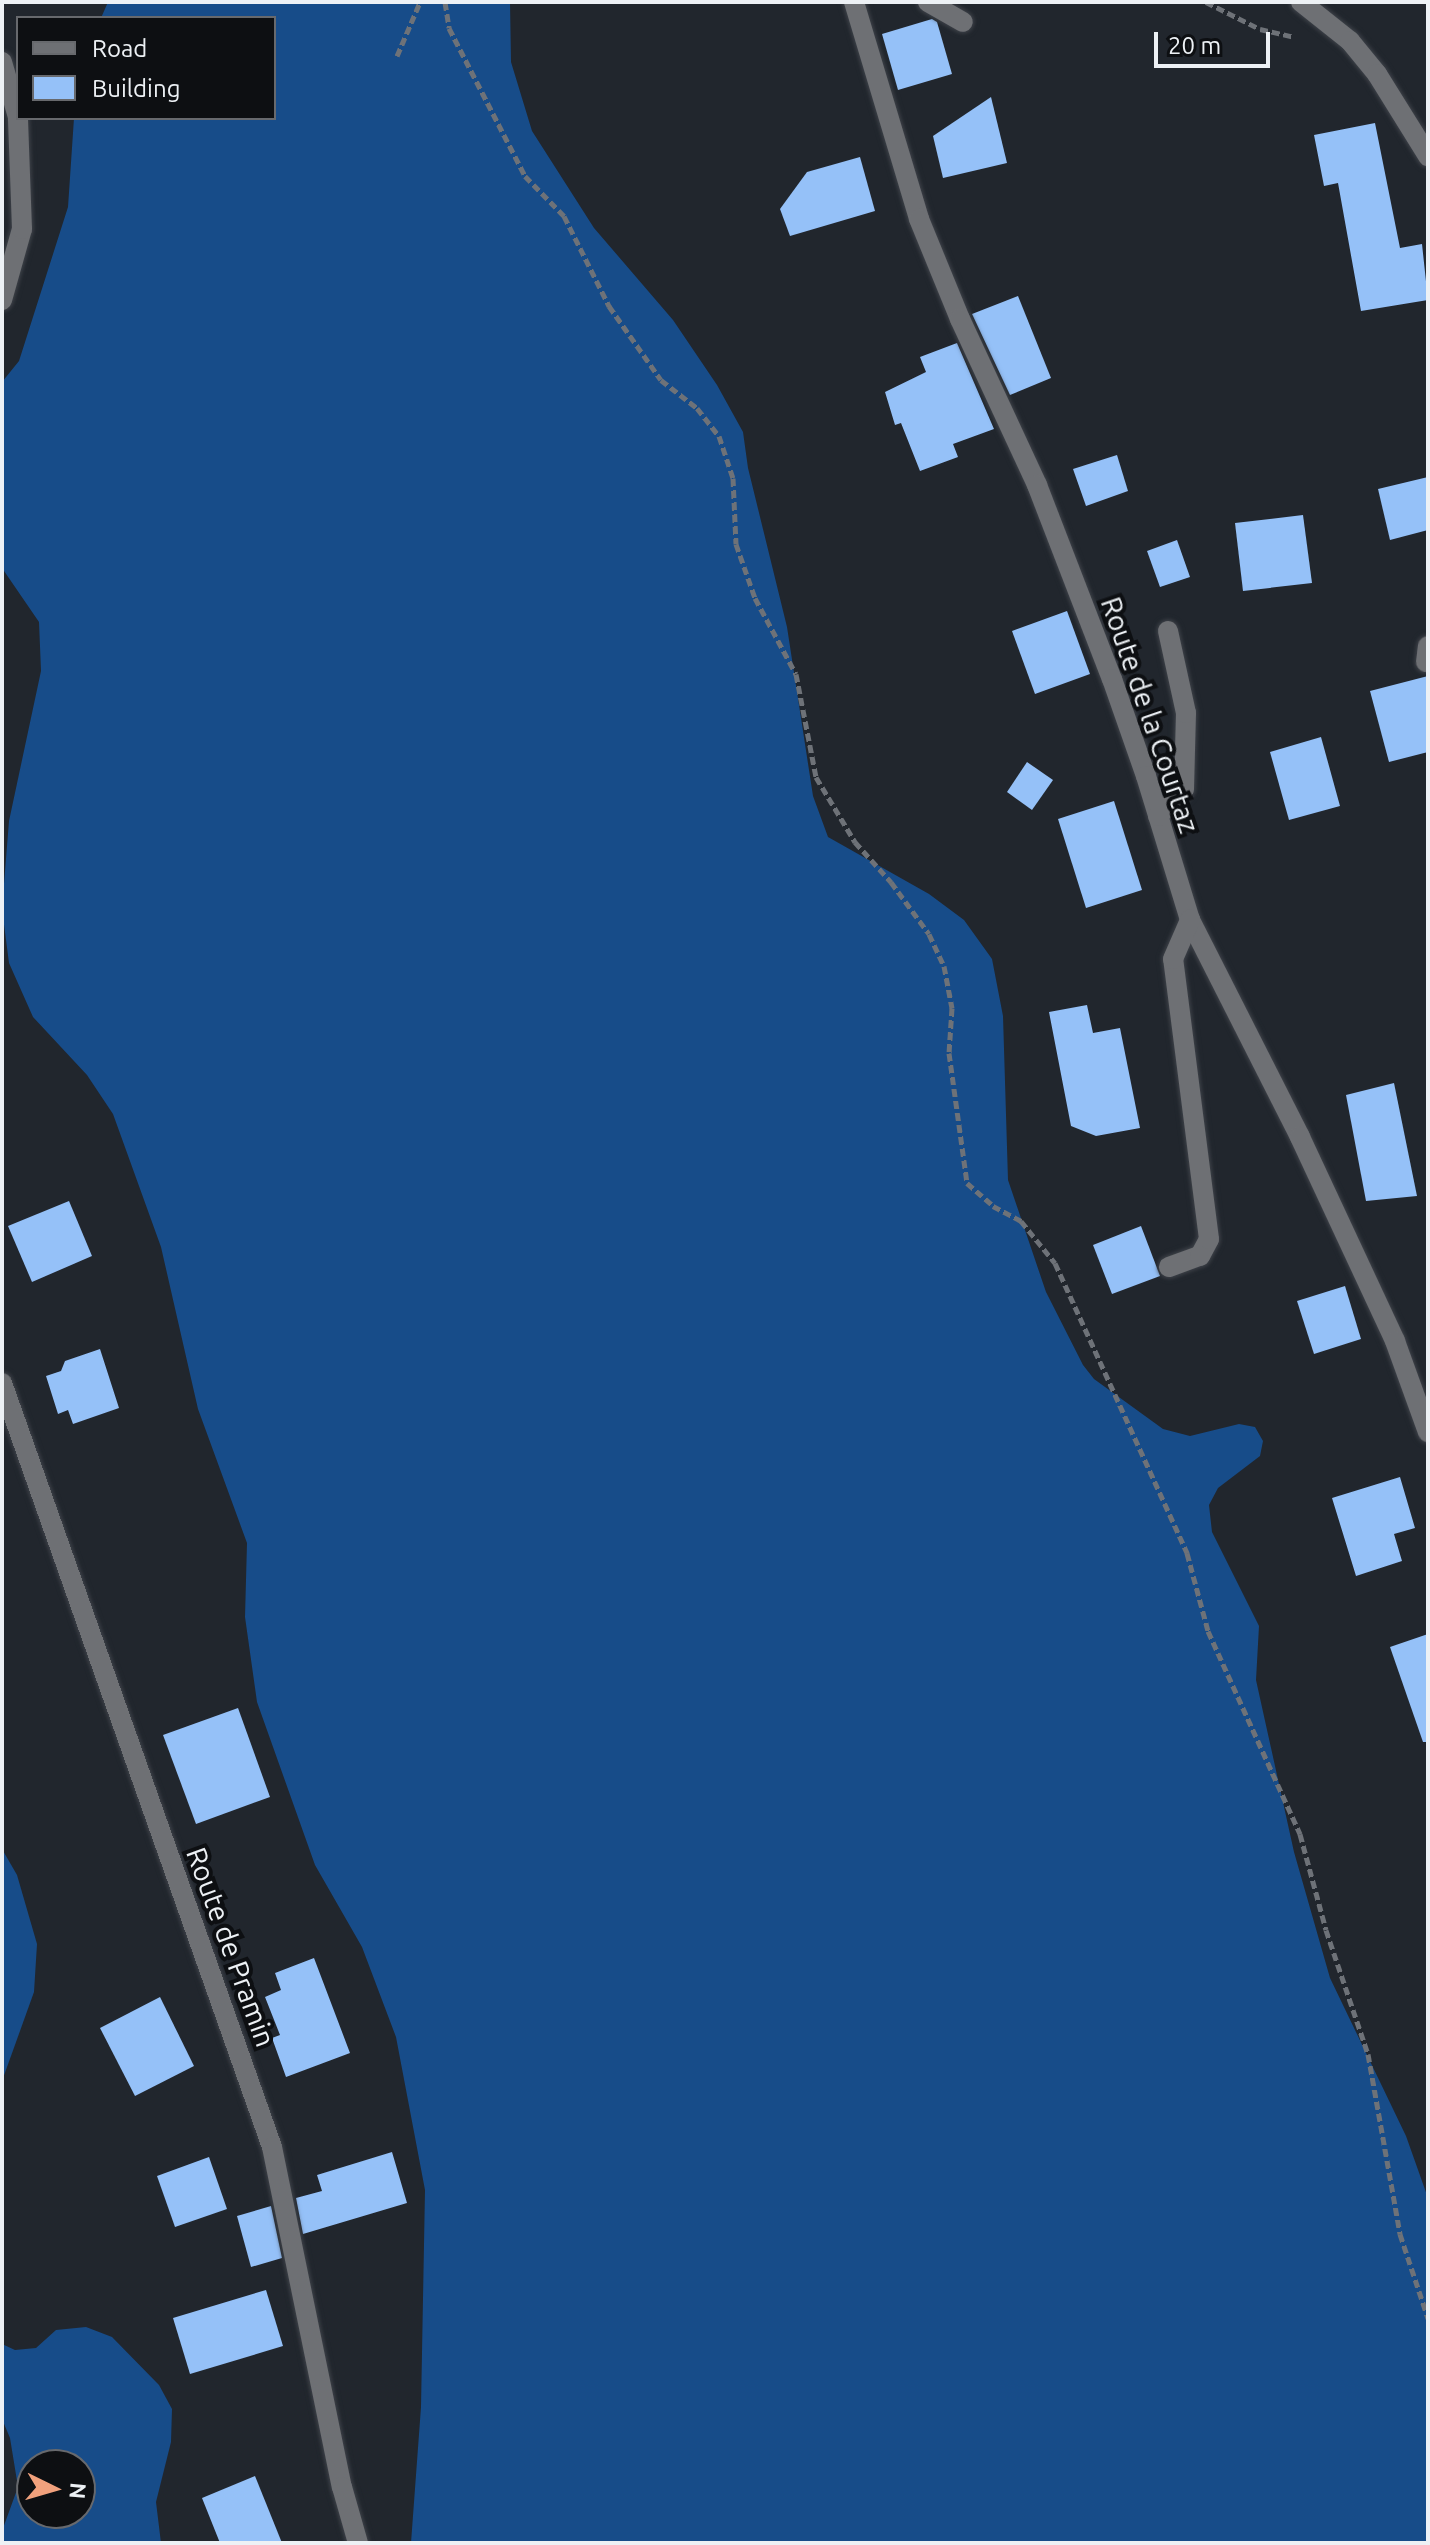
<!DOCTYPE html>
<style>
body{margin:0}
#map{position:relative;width:1430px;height:2545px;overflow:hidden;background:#21262d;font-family:Ubuntu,sans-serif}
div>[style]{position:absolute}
.forest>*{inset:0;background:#174c89}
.building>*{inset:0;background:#95c1f8}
.path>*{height:5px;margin-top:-2.5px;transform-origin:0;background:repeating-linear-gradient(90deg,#6e7278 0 8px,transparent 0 12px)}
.roads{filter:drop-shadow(0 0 2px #3e4249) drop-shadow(0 0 2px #3e4249)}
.minor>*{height:20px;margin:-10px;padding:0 10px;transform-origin:10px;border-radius:10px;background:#6e7074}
span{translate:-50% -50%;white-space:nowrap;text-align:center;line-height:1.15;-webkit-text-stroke:8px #0d0f12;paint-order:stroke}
.street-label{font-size:28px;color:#edf1f5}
.frame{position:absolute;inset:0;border:4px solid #edf1f5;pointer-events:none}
.legend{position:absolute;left:16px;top:16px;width:260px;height:104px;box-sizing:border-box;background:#0d0f12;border:2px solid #67696d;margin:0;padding:10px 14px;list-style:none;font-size:24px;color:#edf1f5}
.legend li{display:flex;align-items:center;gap:16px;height:40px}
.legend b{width:40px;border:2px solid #67696d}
.north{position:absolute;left:16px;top:2449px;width:80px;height:80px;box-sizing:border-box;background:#0d0f12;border:2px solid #67696d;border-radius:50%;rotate:95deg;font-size:22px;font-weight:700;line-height:32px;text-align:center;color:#edf1f5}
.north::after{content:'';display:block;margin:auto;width:28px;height:36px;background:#f1a17d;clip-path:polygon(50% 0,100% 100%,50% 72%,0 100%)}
.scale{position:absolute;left:1154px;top:32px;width:116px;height:36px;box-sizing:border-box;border:4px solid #edf1f5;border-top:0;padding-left:10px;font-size:24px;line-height:28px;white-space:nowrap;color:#edf1f5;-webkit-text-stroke:6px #0d0f12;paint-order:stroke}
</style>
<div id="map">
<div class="forest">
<div style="clip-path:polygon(108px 2px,510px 2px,511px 62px,532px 131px,594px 228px,673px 320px,717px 385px,743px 432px,748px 468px,787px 627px,813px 796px,828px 837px,929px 894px,964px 920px,992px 959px,1003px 1016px,1008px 1180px,1046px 1292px,1083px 1365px,1094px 1379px,1163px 1429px,1190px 1436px,1239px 1424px,1255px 1427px,1263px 1441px,1260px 1456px,1218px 1488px,1209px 1505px,1212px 1532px,1259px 1626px,1256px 1680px,1294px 1852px,1330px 1978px,1406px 2136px,1428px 2198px,1428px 2543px,411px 2543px,421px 2407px,425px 2190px,396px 2037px,362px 1947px,315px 1865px,257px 1702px,245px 1617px,247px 1543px,198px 1409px,161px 1247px,113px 1114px,87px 1075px,33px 1017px,9px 963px,2px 909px,9px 821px,41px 671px,39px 622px,2px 568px,2px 382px,19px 361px,68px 207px,74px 118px,274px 118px,274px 18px,101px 18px)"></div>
<div style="clip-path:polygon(2px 1849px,17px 1875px,37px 1944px,34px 1992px,2px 2081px)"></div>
<div style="clip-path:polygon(evenodd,86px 2327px,112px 2337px,159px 2385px,172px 2409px,171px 2442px,156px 2502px,161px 2543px,2px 2543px,2px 2531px,18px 2487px,10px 2438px,2px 2419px,2px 2344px,15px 2350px,36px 2348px,56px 2330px,86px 2327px,32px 2465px,80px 2465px,80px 2513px,32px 2513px,32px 2465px)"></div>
</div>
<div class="building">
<div style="clip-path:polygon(932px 19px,937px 22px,952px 74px,898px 90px,882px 34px)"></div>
<div style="clip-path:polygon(991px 97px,1007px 163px,943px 178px,933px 136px)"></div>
<div style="clip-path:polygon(1375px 123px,1400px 248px,1422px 244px,1428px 300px,1361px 311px,1338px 183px,1324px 186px,1314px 135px)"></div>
<div style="clip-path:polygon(860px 157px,875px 211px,790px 236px,780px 209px,807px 172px)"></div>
<div style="clip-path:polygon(1018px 296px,1051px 378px,1010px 395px,972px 314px)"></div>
<div style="clip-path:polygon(957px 343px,994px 429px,953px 444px,958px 457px,920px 471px,901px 423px,895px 425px,885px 392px,926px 372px,920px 357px)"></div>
<div style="clip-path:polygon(1117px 455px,1128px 491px,1086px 506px,1073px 469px)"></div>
<div style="clip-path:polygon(1428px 477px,1428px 530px,1390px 540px,1378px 489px)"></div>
<div style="clip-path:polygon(1303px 515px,1312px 583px,1243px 591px,1235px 523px)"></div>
<div style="clip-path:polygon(1177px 540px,1190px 577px,1160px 587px,1147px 551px)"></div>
<div style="clip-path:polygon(1067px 611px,1090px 674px,1035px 694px,1012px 631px)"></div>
<div style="clip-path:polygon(1428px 676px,1428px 752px,1389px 762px,1370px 691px)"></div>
<div style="clip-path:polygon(1321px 737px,1340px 806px,1289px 820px,1270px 752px)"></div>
<div style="clip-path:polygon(1027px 762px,1053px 780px,1032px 810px,1007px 792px)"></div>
<div style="clip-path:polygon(1114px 801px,1142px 890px,1086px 908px,1058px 819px)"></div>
<div style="clip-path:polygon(1087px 1005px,1093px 1033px,1120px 1028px,1140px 1128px,1096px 1136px,1071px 1126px,1049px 1012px)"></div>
<div style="clip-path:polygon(1394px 1083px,1417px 1196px,1366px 1201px,1346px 1095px)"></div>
<div style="clip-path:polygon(69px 1201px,92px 1256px,32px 1282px,8px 1226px)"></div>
<div style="clip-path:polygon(1141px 1226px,1160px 1276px,1112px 1294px,1093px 1245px)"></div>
<div style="clip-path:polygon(1345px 1286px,1361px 1339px,1314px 1354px,1297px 1301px)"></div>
<div style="clip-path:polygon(100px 1349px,119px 1408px,73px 1424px,68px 1410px,58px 1414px,46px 1376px,61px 1371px,65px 1361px)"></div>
<div style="clip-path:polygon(1400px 1477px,1415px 1528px,1394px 1534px,1402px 1561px,1356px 1576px,1332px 1498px)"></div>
<div style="clip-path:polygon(1428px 1634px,1428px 1742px,1423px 1742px,1390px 1647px)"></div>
<div style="clip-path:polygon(238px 1708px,270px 1797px,196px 1824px,163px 1735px)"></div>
<div style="clip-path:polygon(314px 1958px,350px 2053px,286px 2077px,272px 2038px,280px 2035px,265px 1997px,281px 1990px,275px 1973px)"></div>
<div style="clip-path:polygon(160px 1997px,194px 2066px,135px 2096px,100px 2028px)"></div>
<div style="clip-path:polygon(392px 2152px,407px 2203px,303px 2234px,296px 2198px,322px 2191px,317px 2175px)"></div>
<div style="clip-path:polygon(209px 2157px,227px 2209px,175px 2227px,157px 2176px)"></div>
<div style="clip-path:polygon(271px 2206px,282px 2258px,251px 2267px,237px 2216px)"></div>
<div style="clip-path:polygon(266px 2290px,283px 2346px,190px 2374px,173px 2318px)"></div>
<div style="clip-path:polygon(255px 2476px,282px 2543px,220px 2543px,202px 2498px)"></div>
</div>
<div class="path">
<div style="left:445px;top:2px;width:26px;rotate:81deg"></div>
<div style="left:449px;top:28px;width:166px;rotate:62.8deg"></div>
<div style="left:525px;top:176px;width:56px;rotate:45.7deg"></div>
<div style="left:564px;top:216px;width:101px;rotate:63.4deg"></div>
<div style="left:609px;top:306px;width:90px;rotate:54.9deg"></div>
<div style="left:661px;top:380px;width:46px;rotate:37.9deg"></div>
<div style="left:697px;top:408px;width:36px;rotate:52deg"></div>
<div style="left:719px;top:436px;width:44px;rotate:71.6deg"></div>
<div style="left:733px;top:478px;width:66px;rotate:87.4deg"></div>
<div style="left:736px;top:544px;width:57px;rotate:70.6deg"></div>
<div style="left:755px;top:598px;width:86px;rotate:61.7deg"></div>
<div style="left:796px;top:674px;width:105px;rotate:79deg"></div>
<div style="left:816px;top:777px;width:76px;rotate:59deg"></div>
<div style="left:855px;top:842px;width:54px;rotate:48deg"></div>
<div style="left:891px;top:882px;width:64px;rotate:53.8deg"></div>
<div style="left:929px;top:934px;width:35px;rotate:65deg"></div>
<div style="left:944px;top:966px;width:43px;rotate:79.2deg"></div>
<div style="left:952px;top:1008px;width:45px;rotate:93.8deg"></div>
<div style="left:949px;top:1053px;width:131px;rotate:82.1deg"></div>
<div style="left:967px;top:1183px;width:35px;rotate:41deg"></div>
<div style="left:993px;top:1206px;width:32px;rotate:28deg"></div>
<div style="left:1021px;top:1221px;width:54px;rotate:51deg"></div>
<div style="left:1055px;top:1263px;width:319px;rotate:65.5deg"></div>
<div style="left:1187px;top:1553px;width:81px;rotate:74.9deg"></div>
<div style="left:1208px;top:1631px;width:223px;rotate:65.6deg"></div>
<div style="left:1300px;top:1834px;width:99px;rotate:74.8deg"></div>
<div style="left:1326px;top:1930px;width:131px;rotate:71.3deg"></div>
<div style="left:1368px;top:2054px;width:183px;rotate:79.9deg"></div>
<div style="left:1400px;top:2234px;width:89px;rotate:71.6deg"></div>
<div style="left:1206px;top:2px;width:60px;rotate:26.6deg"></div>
<div style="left:1260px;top:29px;width:35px;rotate:13deg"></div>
<div style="left:397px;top:56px;width:59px;rotate:-66.9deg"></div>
</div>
<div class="roads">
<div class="minor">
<div style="left:854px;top:2px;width:227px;rotate:73.3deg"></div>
<div style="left:919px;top:219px;width:108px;rotate:67.7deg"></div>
<div style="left:960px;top:319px;width:183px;rotate:65.1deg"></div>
<div style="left:1037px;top:485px;width:208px;rotate:68.9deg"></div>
<div style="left:1112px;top:679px;width:103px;rotate:70.7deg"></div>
<div style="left:1146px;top:776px;width:151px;rotate:73deg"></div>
<div style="left:1190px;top:920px;width:243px;rotate:63.1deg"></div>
<div style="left:1300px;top:1137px;width:225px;rotate:65deg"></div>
<div style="left:1395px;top:1341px;width:97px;rotate:70.1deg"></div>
<div style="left:928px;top:2px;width:40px;rotate:29.7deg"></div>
<div style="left:1301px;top:2px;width:63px;rotate:38.5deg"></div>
<div style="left:1350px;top:41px;width:43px;rotate:50.7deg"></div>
<div style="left:1377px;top:74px;width:97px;rotate:58.1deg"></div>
<div style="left:2px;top:62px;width:57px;rotate:73.8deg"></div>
<div style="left:2px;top:300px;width:74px;rotate:-74.3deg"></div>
<div style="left:22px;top:229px;width:111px;rotate:-92.1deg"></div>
<div style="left:1426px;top:662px;width:16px;rotate:-83deg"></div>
<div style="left:1158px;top:816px;width:37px;rotate:-46deg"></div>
<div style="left:1184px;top:789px;width:76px;rotate:-88.5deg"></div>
<div style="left:1186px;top:713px;width:84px;rotate:-102.4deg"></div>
<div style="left:1169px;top:1267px;width:33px;rotate:-20deg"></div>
<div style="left:1200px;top:1256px;width:19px;rotate:-62deg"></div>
<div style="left:1209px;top:1239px;width:282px;rotate:-97.3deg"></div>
<div style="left:1173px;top:959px;width:43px;rotate:-66.4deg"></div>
<div style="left:2px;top:1383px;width:810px;rotate:70.54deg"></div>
<div style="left:272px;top:2147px;width:347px;rotate:78.4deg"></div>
<div style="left:342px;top:2487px;width:58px;rotate:74.1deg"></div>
</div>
</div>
<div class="street-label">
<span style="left:1150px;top:715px;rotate:71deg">Route de la Courtaz</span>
<span style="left:231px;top:1947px;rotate:70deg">Route de Pramin</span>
</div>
<div class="frame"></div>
<ul class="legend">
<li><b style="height:10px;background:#6e7074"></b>Road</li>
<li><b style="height:22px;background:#95c1f8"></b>Building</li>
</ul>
<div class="north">N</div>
<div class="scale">20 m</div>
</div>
